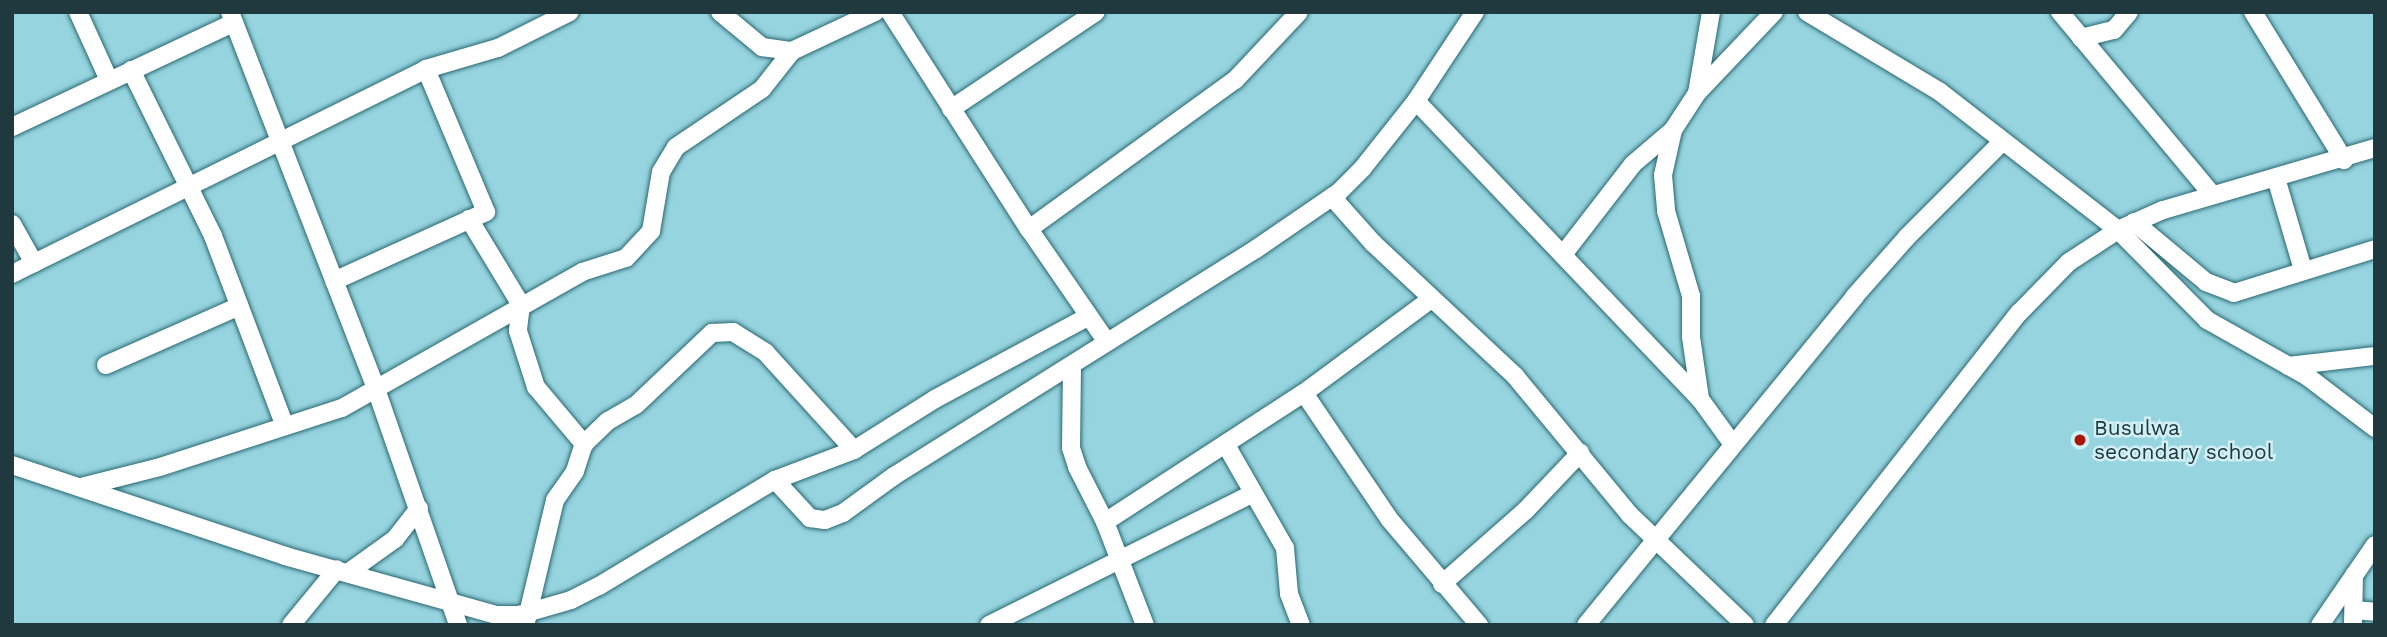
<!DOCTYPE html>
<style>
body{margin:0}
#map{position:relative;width:2387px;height:637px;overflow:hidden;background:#96d4df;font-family:"Work Sans",sans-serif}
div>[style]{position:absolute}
.roads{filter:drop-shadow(0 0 2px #2a6872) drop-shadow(0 0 2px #2a6872)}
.minor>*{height:18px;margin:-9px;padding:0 9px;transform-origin:9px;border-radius:9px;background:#fff}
.dots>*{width:19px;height:19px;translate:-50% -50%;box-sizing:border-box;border:4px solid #d1eff4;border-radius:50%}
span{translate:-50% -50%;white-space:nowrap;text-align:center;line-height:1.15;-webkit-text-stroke:5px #d1eff4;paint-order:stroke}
.poi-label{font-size:21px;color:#20393e}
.left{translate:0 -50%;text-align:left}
.frame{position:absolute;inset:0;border:14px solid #20393e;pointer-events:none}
</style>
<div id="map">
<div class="roads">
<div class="minor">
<div style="left:78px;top:12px;width:75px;rotate:65.5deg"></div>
<div style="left:230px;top:12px;width:404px;rotate:68.8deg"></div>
<div style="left:376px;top:389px;width:250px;rotate:70.8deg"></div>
<div style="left:720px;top:12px;width:55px;rotate:39.8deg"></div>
<div style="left:762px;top:47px;width:30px;rotate:8deg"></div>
<div style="left:792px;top:51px;width:92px;rotate:-25.2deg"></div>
<div style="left:890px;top:12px;width:258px;rotate:57.4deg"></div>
<div style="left:1029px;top:229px;width:137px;rotate:55.4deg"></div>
<div style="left:1807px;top:12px;width:155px;rotate:31deg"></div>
<div style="left:1940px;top:92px;width:225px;rotate:37.8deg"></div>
<div style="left:2118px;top:230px;width:127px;rotate:45.3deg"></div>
<div style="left:2207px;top:320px;width:116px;rotate:29.4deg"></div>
<div style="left:2308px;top:377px;width:84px;rotate:37.3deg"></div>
<div style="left:2060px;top:12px;width:236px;rotate:50.2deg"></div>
<div style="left:2253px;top:12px;width:174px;rotate:58.4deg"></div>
<div style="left:2081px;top:38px;width:34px;rotate:-14deg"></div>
<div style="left:2114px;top:30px;width:23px;rotate:-50deg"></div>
<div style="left:131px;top:70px;width:185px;rotate:63.7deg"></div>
<div style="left:213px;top:236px;width:201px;rotate:69.3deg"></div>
<div style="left:1697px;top:93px;width:82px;rotate:-80.2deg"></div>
<div style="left:1416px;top:101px;width:412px;rotate:46.4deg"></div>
<div style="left:1700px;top:399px;width:54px;rotate:54deg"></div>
<div style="left:951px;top:109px;width:174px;rotate:-33.8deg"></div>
<div style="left:12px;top:127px;width:244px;rotate:-25.2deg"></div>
<div style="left:1673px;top:130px;width:46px;rotate:102.5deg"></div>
<div style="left:1663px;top:175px;width:36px;rotate:85deg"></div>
<div style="left:1666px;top:211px;width:89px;rotate:73.6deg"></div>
<div style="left:1691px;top:296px;width:41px;rotate:90deg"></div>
<div style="left:1691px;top:337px;width:63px;rotate:81.7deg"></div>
<div style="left:2276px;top:178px;width:96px;rotate:73.6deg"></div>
<div style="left:1332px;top:197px;width:62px;rotate:48.3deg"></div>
<div style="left:1373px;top:243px;width:195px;rotate:43.1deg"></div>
<div style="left:1515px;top:376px;width:180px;rotate:50.4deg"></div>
<div style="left:1630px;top:515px;width:159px;rotate:43.7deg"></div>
<div style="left:469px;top:219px;width:100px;rotate:58.8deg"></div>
<div style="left:521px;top:305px;width:26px;rotate:97deg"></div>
<div style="left:518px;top:331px;width:59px;rotate:72.2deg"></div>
<div style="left:536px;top:387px;width:75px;rotate:49.9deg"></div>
<div style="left:2134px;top:222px;width:94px;rotate:39.8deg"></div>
<div style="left:2206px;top:282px;width:30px;rotate:21deg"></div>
<div style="left:2234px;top:293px;width:148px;rotate:-17.3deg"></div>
<div style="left:12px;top:224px;width:45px;rotate:60.6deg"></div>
<div style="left:1029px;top:229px;width:254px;rotate:-35.9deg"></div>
<div style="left:1235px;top:80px;width:93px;rotate:-46.7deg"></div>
<div style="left:1565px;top:252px;width:111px;rotate:-52.3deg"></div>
<div style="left:1633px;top:164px;width:52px;rotate:-40.4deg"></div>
<div style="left:1673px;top:130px;width:44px;rotate:-57deg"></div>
<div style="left:1697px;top:93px;width:112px;rotate:-46.5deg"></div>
<div style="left:12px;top:274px;width:462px;rotate:-26.3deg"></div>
<div style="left:426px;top:69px;width:75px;rotate:-16.3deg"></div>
<div style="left:498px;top:48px;width:80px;rotate:-26.6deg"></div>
<div style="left:334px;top:281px;width:167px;rotate:-24.4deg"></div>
<div style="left:486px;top:212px;width:155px;rotate:-112.8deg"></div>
<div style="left:106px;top:365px;width:146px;rotate:-23.8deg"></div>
<div style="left:1072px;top:366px;width:82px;rotate:90.7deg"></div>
<div style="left:1071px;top:448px;width:20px;rotate:72deg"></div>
<div style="left:1077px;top:467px;width:62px;rotate:63deg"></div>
<div style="left:1105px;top:522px;width:110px;rotate:68.8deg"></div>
<div style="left:2288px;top:366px;width:88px;rotate:-6.6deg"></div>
<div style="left:1304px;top:393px;width:153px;rotate:55.9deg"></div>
<div style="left:1390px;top:520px;width:138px;rotate:49.7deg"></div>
<div style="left:1226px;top:445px;width:119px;rotate:60.2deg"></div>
<div style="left:1285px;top:548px;width:46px;rotate:85deg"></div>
<div style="left:1289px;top:594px;width:33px;rotate:69deg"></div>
<div style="left:12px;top:465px;width:288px;rotate:18.4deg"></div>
<div style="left:285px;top:556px;width:220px;rotate:15.6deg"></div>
<div style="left:497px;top:615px;width:22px"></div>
<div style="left:519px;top:615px;width:54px;rotate:-16.1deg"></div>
<div style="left:571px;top:600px;width:31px;rotate:-27deg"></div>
<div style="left:599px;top:586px;width:205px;rotate:-31.1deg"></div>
<div style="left:775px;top:480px;width:85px;rotate:-20.8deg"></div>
<div style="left:854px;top:450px;width:96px;rotate:-32.2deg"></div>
<div style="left:935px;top:399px;width:173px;rotate:-28.3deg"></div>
<div style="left:775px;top:480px;width:52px;rotate:47.4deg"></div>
<div style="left:810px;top:518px;width:15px;rotate:8deg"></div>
<div style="left:825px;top:520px;width:19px;rotate:-21deg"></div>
<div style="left:843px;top:513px;width:63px;rotate:-36deg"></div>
<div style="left:894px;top:476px;width:427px;rotate:-32.1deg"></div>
<div style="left:1256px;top:249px;width:101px;rotate:-34.5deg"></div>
<div style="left:1339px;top:192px;width:33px;rotate:-45deg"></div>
<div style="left:1362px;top:169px;width:87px;rotate:-51.5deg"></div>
<div style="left:1416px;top:101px;width:107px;rotate:-56.5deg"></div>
<div style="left:81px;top:487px;width:81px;rotate:-14.2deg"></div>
<div style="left:160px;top:467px;width:191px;rotate:-18deg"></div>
<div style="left:342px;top:408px;width:276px;rotate:-29.5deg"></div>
<div style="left:582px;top:272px;width:46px;rotate:-17.7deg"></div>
<div style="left:626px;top:258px;width:37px;rotate:-47deg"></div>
<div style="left:651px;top:231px;width:60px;rotate:-80.4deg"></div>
<div style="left:661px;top:172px;width:29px;rotate:-59deg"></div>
<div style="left:676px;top:147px;width:104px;rotate:-34deg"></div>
<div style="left:762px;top:89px;width:48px;rotate:-51.7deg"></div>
<div style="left:1105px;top:522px;width:237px;rotate:-33deg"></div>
<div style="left:1304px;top:393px;width:158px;rotate:-36.5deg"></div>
<div style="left:349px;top:572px;width:57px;rotate:-35.7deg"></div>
<div style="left:395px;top:539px;width:39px;rotate:-52deg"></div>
<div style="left:1442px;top:584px;width:112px;rotate:-41.4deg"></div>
<div style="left:1526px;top:510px;width:79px;rotate:-46.5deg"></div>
<div style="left:2354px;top:610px;width:21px;rotate:5deg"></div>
<div style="left:526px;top:622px;width:125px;rotate:-76.6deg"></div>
<div style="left:555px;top:500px;width:35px;rotate:-55deg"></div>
<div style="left:575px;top:471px;width:28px;rotate:-72deg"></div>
<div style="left:584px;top:444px;width:33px;rotate:-44deg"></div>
<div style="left:608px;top:421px;width:32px;rotate:-30deg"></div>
<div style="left:636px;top:405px;width:105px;rotate:-43.5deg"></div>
<div style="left:712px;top:333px;width:21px;rotate:-3deg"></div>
<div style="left:733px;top:332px;width:39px;rotate:32deg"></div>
<div style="left:766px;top:353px;width:131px;rotate:47.8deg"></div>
<div style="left:291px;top:625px;width:72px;rotate:-50.6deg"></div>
<div style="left:989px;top:625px;width:294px;rotate:-26.5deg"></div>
<div style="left:1586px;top:625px;width:424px;rotate:-50.7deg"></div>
<div style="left:1854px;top:297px;width:80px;rotate:-48.5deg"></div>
<div style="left:1907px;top:237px;width:134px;rotate:-45deg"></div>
<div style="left:1774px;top:625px;width:397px;rotate:-51.9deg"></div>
<div style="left:2019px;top:313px;width:71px;rotate:-45.6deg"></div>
<div style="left:2069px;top:262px;width:59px;rotate:-33.1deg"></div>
<div style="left:2118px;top:230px;width:49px;rotate:-24deg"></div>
<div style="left:2163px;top:210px;width:221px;rotate:-16.3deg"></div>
<div style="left:2320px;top:625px;width:97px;rotate:-55.5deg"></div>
<div style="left:2353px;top:625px;width:50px;rotate:-88.9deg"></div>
</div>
</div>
<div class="dots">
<div style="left:2080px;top:440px;background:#a81607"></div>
</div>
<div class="poi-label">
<span class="left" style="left:2094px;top:440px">Busulwa<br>secondary school</span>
</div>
<div class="frame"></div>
</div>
